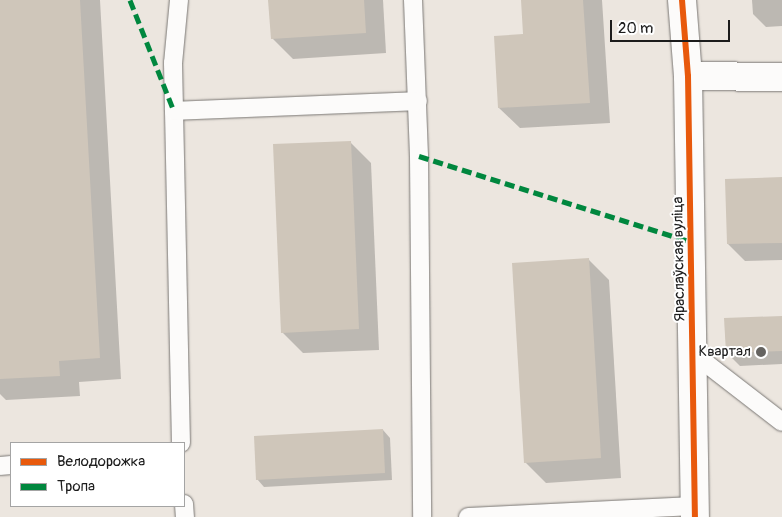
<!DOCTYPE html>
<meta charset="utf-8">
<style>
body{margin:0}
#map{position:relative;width:782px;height:517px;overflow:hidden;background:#ece6df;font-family:Pangolin,sans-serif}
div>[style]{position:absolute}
.shadow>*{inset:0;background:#0003}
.building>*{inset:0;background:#cfc6ba}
.roads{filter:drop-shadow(0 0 1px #7a7774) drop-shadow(0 0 1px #7a7774)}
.service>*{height:18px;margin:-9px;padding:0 9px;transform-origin:9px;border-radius:9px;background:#fcfbfa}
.minor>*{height:28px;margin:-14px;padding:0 14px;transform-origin:14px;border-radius:14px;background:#fcfbfa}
.quiet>*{height:5px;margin-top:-2.5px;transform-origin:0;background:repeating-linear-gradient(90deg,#00873e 0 10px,transparent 0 15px)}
.cycleway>*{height:6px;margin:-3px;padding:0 3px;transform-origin:3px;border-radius:3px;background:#e8590c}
.dots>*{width:14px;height:14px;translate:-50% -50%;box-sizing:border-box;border:2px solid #fff;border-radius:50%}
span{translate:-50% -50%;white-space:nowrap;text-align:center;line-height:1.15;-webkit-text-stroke:4px #fff;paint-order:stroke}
.street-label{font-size:15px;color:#1c1c1c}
.poi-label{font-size:15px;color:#1c1c1c}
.right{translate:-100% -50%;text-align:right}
.legend{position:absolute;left:10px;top:442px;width:175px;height:65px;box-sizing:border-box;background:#fff;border:1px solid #a4a4a4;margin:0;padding:6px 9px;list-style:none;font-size:15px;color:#1c1c1c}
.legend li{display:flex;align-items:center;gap:10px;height:25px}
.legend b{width:25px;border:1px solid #a4a4a4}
.scale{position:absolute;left:610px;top:20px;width:120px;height:22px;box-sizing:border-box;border:2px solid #1c1c1c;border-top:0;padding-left:6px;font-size:15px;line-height:18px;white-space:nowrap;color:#1c1c1c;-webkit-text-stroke:4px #fff;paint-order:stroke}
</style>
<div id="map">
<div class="shadow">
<div style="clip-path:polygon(0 0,100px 0,121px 379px,79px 382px,80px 396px,6px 400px,0 394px)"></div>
<div style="clip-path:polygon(270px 0,383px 0,386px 53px,293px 59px,272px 38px)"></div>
<div style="clip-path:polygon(523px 0,602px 0,610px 123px,520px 128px,499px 108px,525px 35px)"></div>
<div style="clip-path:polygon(752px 0,782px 0,782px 26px,766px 27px,753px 14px)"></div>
<div style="clip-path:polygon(350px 142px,371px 163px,379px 350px,303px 353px,282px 332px)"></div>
<div style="clip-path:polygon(782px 178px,782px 260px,745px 261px,728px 244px)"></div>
<div style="clip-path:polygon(589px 260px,609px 280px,621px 478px,546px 483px,525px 462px)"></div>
<div style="clip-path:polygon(782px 318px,782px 364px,740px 366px,727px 353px)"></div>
<div style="clip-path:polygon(383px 430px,390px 438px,392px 480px,264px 487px,257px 479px)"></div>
</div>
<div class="building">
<div style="clip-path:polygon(0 0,80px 0,100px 358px,59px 361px,60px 376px,0 379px)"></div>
<div style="clip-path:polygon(268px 0,364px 0,366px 33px,271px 39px)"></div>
<div style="clip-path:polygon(521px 0,583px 0,590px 103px,498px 108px,494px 36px,523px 34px)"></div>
<div style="clip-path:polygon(351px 141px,359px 329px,281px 333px,273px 144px)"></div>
<div style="clip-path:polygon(782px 177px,782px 243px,727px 244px,725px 179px)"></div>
<div style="clip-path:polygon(589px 258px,601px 458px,524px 463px,512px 263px)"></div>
<div style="clip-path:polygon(782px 316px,782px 351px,726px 353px,724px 318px)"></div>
<div style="clip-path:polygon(383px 429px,385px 473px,256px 480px,254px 436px)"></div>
</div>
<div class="roads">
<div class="service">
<div style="left:179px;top:0;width:63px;rotate:95.4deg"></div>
<div style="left:173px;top:63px;width:380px;rotate:88.8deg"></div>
<div style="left:413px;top:0;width:156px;rotate:87.8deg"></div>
<div style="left:419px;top:156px;width:361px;rotate:89.5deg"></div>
<div style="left:174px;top:111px;width:244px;rotate:-2.3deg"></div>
<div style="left:694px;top:354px;width:111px;rotate:37.7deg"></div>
<div style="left:0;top:466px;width:11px;rotate:-5deg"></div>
<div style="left:184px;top:504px;width:13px;rotate:86deg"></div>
<div style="left:468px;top:517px;width:227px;rotate:-2.8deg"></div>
</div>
<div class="minor">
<div style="left:682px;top:0;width:76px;rotate:85.5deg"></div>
<div style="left:688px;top:76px;width:441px;rotate:89.1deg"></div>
<div style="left:688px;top:76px;width:94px;rotate:0.6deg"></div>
</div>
</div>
<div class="quiet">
<div style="left:130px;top:0;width:119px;rotate:68.4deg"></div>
<div style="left:419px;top:156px;width:286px;rotate:17.5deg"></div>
</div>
<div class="cycleway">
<div style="left:682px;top:0;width:76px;rotate:85.5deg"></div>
<div style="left:688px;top:76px;width:441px;rotate:89.1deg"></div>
</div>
<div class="dots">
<div style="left:761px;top:352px;background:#656360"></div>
</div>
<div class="street-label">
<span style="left:679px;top:259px;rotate:-91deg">Яраслаўская вуліца</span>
</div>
<div class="poi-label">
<span class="right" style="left:751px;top:352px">Квартал</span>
</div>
<ul class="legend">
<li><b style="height:6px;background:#e8590c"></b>Велодорожка</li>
<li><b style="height:6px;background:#00873e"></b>Тропа</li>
</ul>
<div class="scale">20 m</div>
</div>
